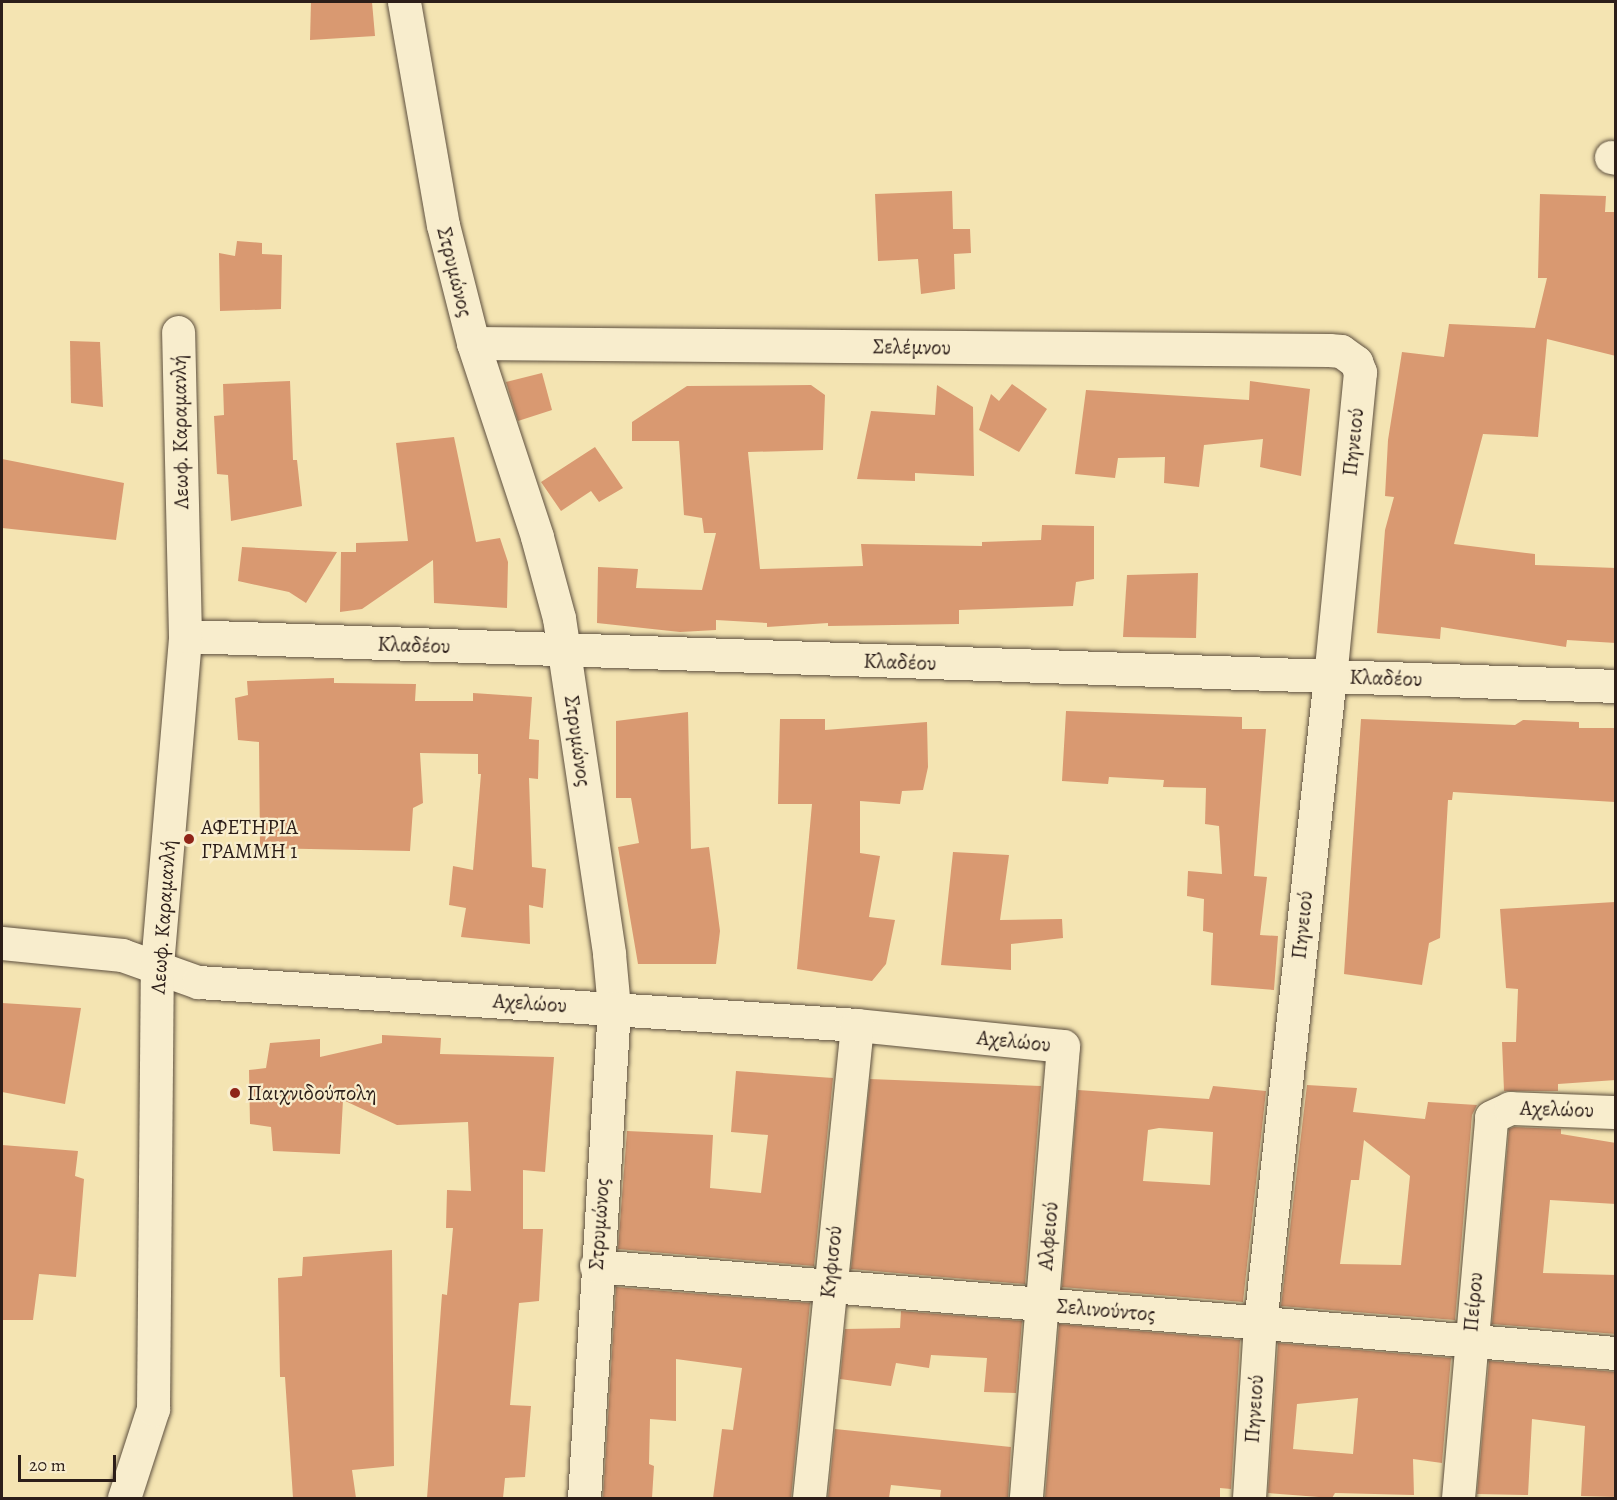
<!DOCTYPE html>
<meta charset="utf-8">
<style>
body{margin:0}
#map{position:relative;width:1617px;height:1500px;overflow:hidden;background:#f4e4b2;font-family:Alegreya,serif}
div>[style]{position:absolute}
.building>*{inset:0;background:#d99971}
.roads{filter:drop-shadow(0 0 2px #5e503f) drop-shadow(0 0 2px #5e503f)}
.minor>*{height:33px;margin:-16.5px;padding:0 16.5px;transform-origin:16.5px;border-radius:16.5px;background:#f8edcd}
.dots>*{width:16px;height:16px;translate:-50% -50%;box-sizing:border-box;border:3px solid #f8edcd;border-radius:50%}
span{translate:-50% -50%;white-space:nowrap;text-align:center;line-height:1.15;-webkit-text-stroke:4.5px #f8edcd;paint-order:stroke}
.street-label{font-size:21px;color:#2c1e19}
.poi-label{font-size:21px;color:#2c1e19}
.left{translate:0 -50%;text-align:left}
.frame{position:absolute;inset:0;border:3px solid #2c1e19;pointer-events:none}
.scale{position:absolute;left:18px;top:1455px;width:98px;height:27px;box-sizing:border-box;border:3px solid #2c1e19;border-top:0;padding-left:8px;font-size:18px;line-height:21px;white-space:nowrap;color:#2c1e19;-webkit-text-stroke:4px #f8edcd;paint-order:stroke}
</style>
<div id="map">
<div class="building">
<div style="clip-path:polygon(311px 2px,372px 2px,375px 36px,310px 40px)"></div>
<div style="clip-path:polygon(952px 191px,953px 229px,970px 229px,971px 253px,954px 254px,955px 289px,921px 294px,918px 259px,878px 261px,875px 194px)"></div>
<div style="clip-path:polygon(1540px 194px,1606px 196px,1605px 212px,1616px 212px,1616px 356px,1547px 339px,1538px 437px,1483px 434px,1454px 544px,1535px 554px,1535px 565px,1616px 568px,1616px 643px,1567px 640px,1566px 647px,1441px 627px,1440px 639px,1377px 633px,1385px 530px,1394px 497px,1385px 496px,1388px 440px,1402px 352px,1444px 357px,1449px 324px,1535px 328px,1547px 278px,1538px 278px)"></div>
<div style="clip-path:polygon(237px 241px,262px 243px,262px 254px,282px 255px,281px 309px,220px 311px,219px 253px,235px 256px)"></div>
<div style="clip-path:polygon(70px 341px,100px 342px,103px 407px,71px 403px)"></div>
<div style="clip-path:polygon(542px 373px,552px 410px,518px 421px,506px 382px)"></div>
<div style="clip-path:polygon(290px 381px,293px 460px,297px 460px,302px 506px,231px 521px,228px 475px,217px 474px,214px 416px,224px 415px,223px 384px)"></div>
<div style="clip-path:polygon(1250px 381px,1310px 389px,1301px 476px,1260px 467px,1263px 439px,1204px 445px,1199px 487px,1164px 483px,1165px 457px,1118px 458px,1115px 478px,1075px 474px,1086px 390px,1249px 400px)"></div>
<div style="clip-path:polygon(1012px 384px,1047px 409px,1019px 452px,979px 430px,991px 394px,999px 401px)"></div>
<div style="clip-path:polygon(811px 385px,825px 395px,823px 450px,748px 452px,760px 569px,863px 566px,861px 544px,982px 546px,982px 542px,1041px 540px,1042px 525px,1094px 526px,1094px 579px,1076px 582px,1073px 606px,959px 610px,959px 624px,828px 626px,828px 623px,767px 627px,767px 623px,716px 620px,716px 630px,680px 632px,597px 623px,598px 567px,638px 569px,636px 588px,702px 590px,716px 533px,704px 533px,702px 518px,684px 515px,679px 441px,632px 441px,632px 422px,687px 386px)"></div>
<div style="clip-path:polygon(937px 385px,973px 407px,974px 476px,915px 473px,915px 481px,857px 479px,871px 411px,935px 415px)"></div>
<div style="clip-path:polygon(454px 437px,476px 542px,500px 538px,508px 562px,507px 608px,434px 603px,433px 560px,362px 609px,340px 612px,341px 552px,356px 552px,356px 543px,408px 541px,396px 443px)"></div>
<div style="clip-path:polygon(595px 447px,623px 488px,599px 502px,591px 491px,561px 511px,541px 482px)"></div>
<div style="clip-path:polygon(2px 459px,124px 483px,116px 540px,2px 528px)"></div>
<div style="clip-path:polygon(242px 547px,337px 552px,306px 603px,289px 592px,238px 581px)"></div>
<div style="clip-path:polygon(1198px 573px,1196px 638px,1123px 637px,1127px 575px)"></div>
<div style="clip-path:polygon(334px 678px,334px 683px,416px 684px,415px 701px,473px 701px,473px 693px,532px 697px,529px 739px,539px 740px,538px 779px,529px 778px,532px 867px,546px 869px,543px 908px,529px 905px,530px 944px,461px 937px,466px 908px,449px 905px,453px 866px,473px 870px,481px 774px,478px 774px,478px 754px,420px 753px,423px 803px,413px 808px,410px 851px,260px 848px,259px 742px,238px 740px,235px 698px,248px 695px,247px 681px)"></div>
<div style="clip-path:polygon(1066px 711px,1242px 717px,1242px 729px,1266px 729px,1254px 876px,1267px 877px,1260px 935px,1278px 936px,1274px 990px,1211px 985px,1213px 933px,1203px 931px,1204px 899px,1187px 896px,1188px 871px,1222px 874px,1219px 826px,1205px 824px,1206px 788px,1163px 787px,1164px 780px,1109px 777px,1108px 784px,1062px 781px)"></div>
<div style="clip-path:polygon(688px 712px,691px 849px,709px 847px,720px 931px,716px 964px,638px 964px,618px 847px,639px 843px,631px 798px,616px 798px,616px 721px)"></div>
<div style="clip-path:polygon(780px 719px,825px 719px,825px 730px,927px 722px,928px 767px,923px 790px,902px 791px,900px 804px,860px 801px,860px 853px,880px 856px,869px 917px,895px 920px,886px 964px,872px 981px,797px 969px,812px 804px,778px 804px)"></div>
<div style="clip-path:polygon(1361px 719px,1515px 725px,1523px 720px,1579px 722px,1579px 728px,1615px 728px,1615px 802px,1453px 792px,1452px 800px,1448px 800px,1440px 938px,1429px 943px,1422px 985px,1344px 974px)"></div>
<div style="clip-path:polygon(953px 852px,1009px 855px,1000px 920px,1062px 919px,1063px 938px,1011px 944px,1011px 970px,941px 965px)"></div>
<div style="clip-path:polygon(1615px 902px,1616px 1080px,1558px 1084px,1558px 1091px,1504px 1091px,1502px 1042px,1516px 1042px,1518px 989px,1506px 988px,1500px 909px)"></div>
<div style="clip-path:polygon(2px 1003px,81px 1008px,65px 1104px,2px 1092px)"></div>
<div style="clip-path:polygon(382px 1035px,441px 1038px,440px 1054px,554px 1057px,545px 1172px,523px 1170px,523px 1229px,543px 1229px,539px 1301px,519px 1303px,510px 1405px,531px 1406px,525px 1477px,505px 1478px,503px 1498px,427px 1498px,442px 1294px,447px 1295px,453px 1228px,446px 1228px,447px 1190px,471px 1191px,468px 1122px,397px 1125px,343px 1100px,340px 1154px,273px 1151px,271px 1127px,250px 1124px,249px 1070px,266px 1068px,270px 1043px,320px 1039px,320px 1057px,382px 1043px)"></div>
<div style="clip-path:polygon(736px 1071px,833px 1078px,814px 1266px,618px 1249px,627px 1131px,713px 1135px,710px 1188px,761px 1193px,768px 1135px,731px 1132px)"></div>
<div style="clip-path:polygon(870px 1079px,1041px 1086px,1025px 1284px,851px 1269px)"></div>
<div style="clip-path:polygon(evenodd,1307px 1085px,1357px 1088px,1353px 1112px,1425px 1119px,1428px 1102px,1477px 1105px,1472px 1115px,1455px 1320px,1281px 1306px,1307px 1085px,1364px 1140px,1410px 1176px,1401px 1265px,1340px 1264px,1351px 1180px,1359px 1180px,1364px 1140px)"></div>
<div style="clip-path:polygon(evenodd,1213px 1086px,1266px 1091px,1243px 1302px,1062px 1287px,1078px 1090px,1209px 1099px,1213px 1086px,1159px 1128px,1213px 1132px,1210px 1185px,1143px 1181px,1148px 1130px,1159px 1128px)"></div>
<div style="clip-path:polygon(1514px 1127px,1561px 1129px,1561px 1134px,1616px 1143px,1616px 1204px,1550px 1200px,1543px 1273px,1616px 1275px,1616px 1334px,1492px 1324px,1509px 1129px)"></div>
<div style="clip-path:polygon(2px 1145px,78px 1151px,75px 1176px,84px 1179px,76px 1277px,39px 1274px,33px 1320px,2px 1320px)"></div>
<div style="clip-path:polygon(392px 1250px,394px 1466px,352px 1470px,356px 1498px,293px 1498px,285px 1377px,280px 1377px,278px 1278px,302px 1276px,303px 1257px)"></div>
<div style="clip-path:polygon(616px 1287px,810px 1303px,791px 1498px,713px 1498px,722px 1429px,733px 1430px,742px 1368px,676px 1359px,676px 1421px,650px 1419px,649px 1464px,654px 1466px,652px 1498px,603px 1498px)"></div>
<div style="clip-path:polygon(901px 1311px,1022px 1321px,1016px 1393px,984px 1392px,987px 1358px,931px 1355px,929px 1368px,896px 1363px,891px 1386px,840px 1379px,845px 1329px,900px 1328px)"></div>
<div style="clip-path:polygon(1059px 1324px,1240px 1340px,1231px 1489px,1220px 1488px,1220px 1498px,1045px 1498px)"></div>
<div style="clip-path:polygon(evenodd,1278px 1343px,1451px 1358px,1442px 1463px,1413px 1459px,1414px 1495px,1335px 1493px,1332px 1498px,1268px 1493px,1278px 1343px,1358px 1398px,1353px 1454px,1293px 1449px,1297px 1404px,1358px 1398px)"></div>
<div style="clip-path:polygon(1489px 1361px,1616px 1372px,1616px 1497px,1581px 1496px,1585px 1426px,1532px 1419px,1528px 1495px,1477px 1494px)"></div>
<div style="clip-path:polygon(835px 1429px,1011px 1447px,1008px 1498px,940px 1498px,941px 1490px,891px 1485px,889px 1498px,828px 1498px)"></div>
</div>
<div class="roads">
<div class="minor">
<div style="left:404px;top:2px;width:226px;rotate:80.1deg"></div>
<div style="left:443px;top:225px;width:122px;rotate:75.7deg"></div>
<div style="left:473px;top:343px;width:204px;rotate:71.7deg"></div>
<div style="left:537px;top:537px;width:84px;rotate:74.8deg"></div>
<div style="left:559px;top:618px;width:340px;rotate:81.5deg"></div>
<div style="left:609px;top:954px;width:54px;rotate:84.7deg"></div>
<div style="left:614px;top:1008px;width:491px;rotate:93.5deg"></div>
<div style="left:1611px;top:157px;width:5px;rotate:11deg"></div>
<div style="left:473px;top:343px;width:856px;rotate:0.47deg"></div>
<div style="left:1329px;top:350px;width:12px;rotate:5deg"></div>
<div style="left:1341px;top:351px;width:19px;rotate:36deg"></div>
<div style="left:1356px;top:362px;width:11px;rotate:68deg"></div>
<div style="left:1360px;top:372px;width:305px;rotate:95.6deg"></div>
<div style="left:1330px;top:676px;width:651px;rotate:96.17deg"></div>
<div style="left:1260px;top:1323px;width:175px;rotate:93.6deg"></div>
<div style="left:185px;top:636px;width:1432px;rotate:2deg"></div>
<div style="left:2px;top:943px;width:121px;rotate:5.7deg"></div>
<div style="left:122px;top:955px;width:81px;rotate:19.6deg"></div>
<div style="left:198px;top:982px;width:660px;rotate:3.73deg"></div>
<div style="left:857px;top:1025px;width:207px;rotate:5.8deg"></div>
<div style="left:1063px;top:1046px;width:454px;rotate:94.7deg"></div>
<div style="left:596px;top:1266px;width:1024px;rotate:4.88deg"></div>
<div style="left:124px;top:1498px;width:94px;rotate:-72deg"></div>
<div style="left:153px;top:1409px;width:444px;rotate:-89.5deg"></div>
<div style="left:157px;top:965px;width:330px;rotate:-85.1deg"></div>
<div style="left:185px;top:636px;width:304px;rotate:-91.3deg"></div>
<div style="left:809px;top:1498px;width:475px;rotate:-84.2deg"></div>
<div style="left:1458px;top:1498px;width:382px;rotate:-85deg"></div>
<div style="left:1491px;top:1117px;width:21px;rotate:-25deg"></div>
<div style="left:1510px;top:1108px;width:106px;rotate:2.2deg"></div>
</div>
</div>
<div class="dots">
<div style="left:189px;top:839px;background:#8f2418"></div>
<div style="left:235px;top:1093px;background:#8f2418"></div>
</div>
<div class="street-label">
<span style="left:455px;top:272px;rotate:76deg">Στρυμώνος</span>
<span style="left:912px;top:347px;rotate:1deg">Σελέμνου</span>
<span style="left:180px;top:432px;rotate:-91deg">Λεωφ. Καραμανλή</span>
<span style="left:1353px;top:442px;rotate:-84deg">Πηνειού</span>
<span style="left:414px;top:645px;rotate:2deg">Κλαδέου</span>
<span style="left:900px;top:662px;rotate:2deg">Κλαδέου</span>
<span style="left:1386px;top:678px;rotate:2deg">Κλαδέου</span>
<span style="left:578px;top:741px;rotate:82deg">Στρυμώνος</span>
<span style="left:163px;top:917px;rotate:-86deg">Λεωφ. Καραμανλή</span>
<span style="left:1302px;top:925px;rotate:-84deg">Πηνειού</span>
<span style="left:530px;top:1003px;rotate:4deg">Αχελώου</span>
<span style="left:1014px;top:1041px;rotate:6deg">Αχελώου</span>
<span style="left:1557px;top:1109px;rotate:2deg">Αχελώου</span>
<span style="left:599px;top:1224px;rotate:-86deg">Στρυμώνος</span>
<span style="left:1048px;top:1236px;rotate:-85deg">Αλφειού</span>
<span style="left:831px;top:1262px;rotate:-84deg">Κηφισού</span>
<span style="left:1473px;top:1302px;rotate:-85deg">Πείρου</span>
<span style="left:1106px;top:1310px;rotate:5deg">Σελινούντος</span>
<span style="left:1254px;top:1409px;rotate:-86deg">Πηνειού</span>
</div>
<div class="poi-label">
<span class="left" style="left:201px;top:839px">ΑΦΕΤΗΡΙΑ<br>ΓΡΑΜΜΗ 1</span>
<span class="left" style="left:247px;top:1093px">Παιχνιδούπολη</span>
</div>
<div class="frame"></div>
<div class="scale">20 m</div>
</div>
